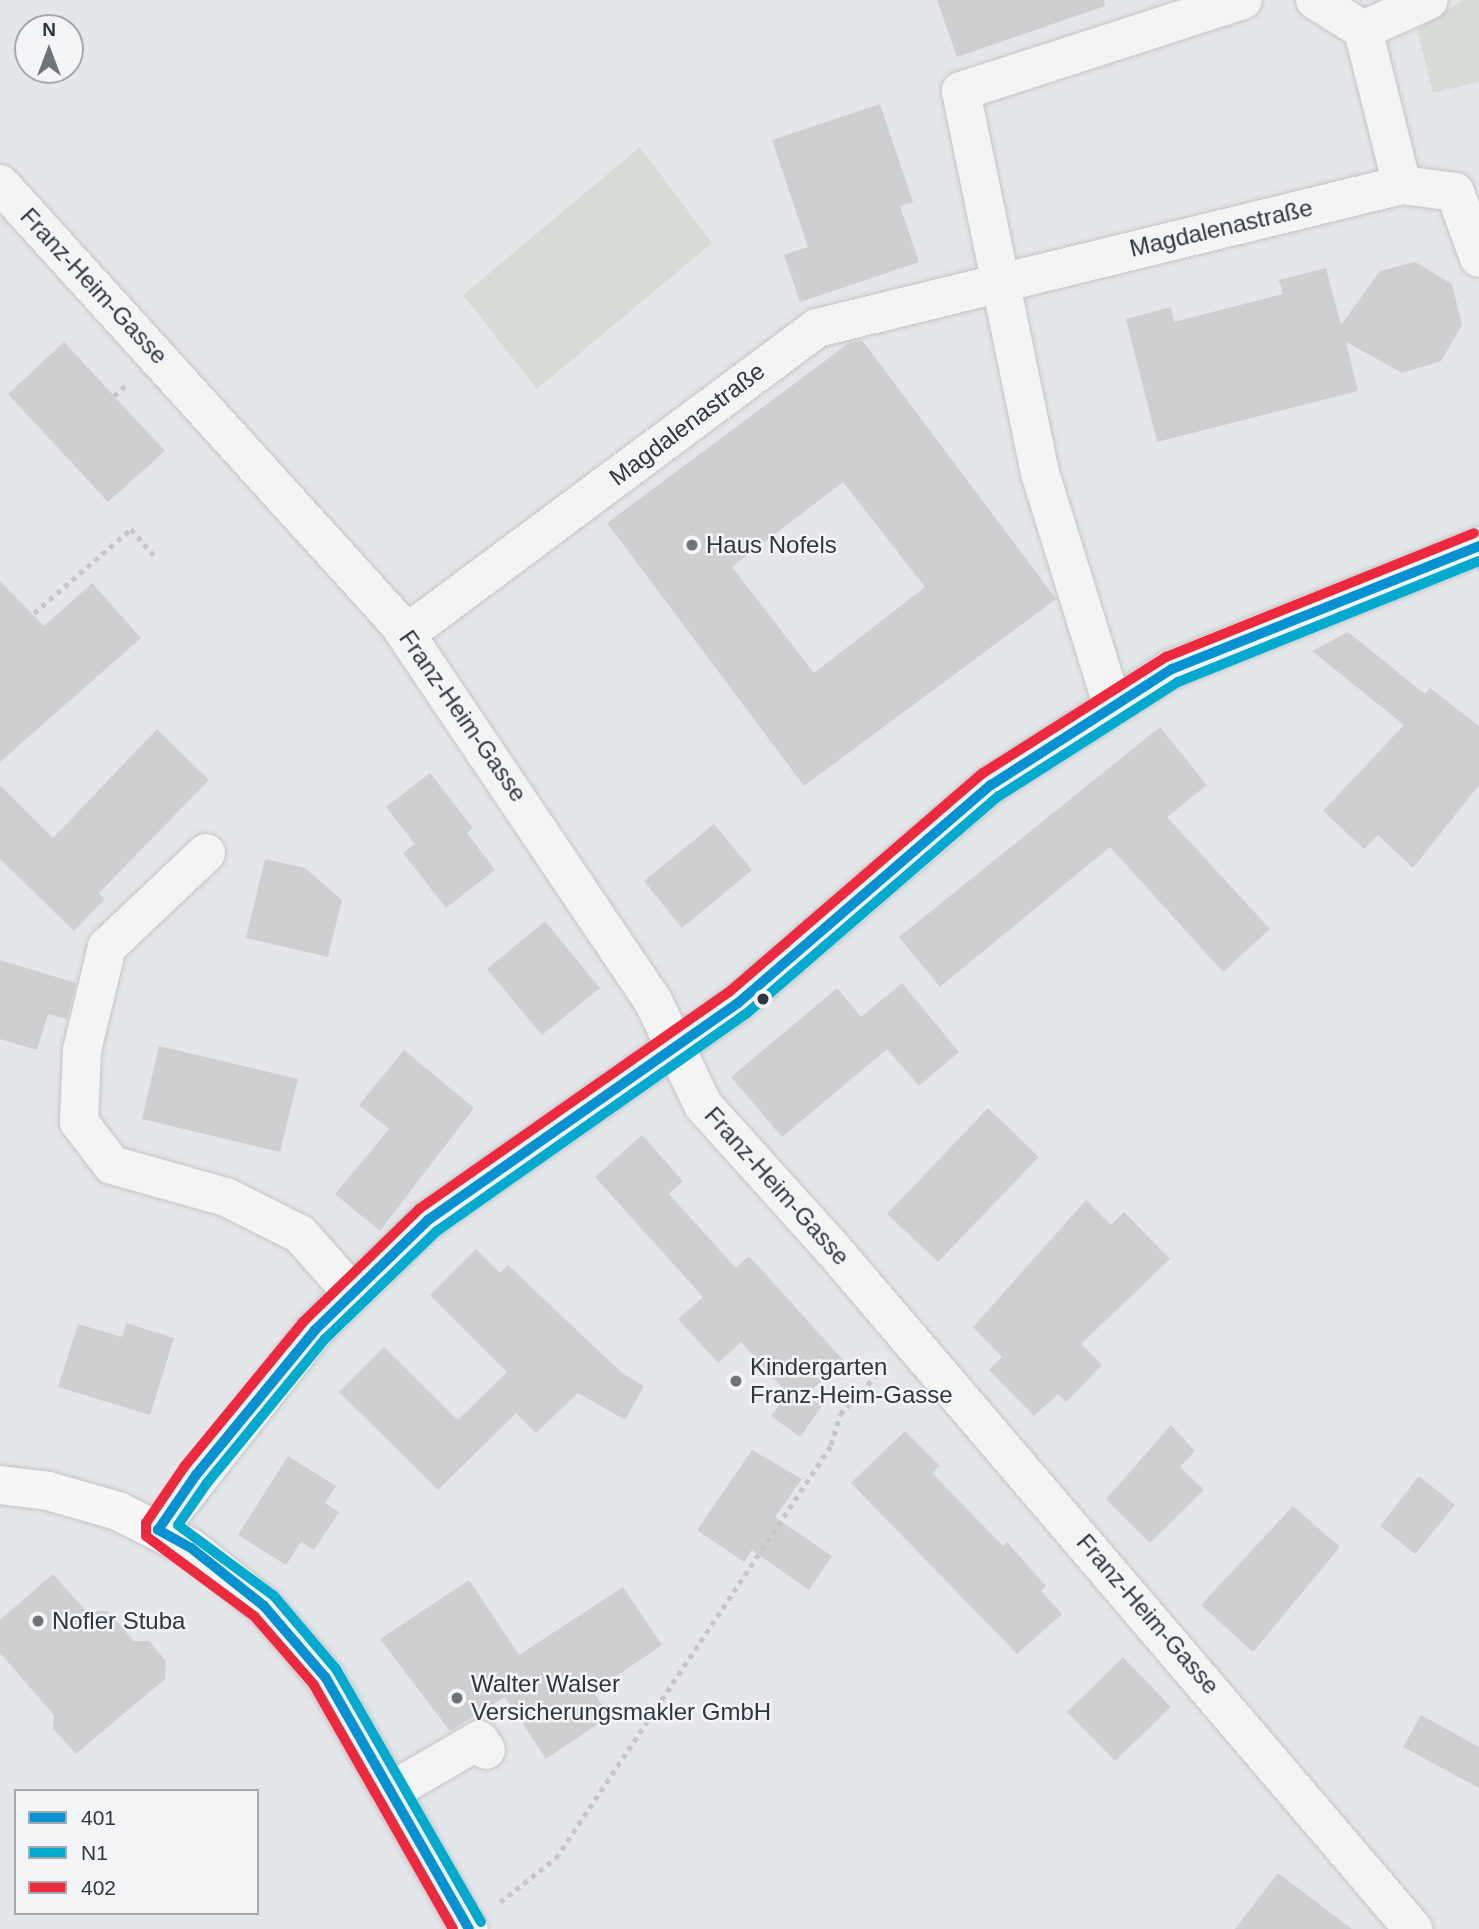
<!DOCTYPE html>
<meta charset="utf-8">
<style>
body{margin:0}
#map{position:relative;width:1479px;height:1929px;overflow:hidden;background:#e4e7e9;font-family:Helvetica,sans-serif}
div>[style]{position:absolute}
.green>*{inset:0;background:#d6dcd5}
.building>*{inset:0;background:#cdcfd1}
.path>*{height:4.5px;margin-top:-2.25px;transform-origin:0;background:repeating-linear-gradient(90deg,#c5c7c8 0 5px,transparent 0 10px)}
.roads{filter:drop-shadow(0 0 2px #c3c5c7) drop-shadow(0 0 2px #c3c5c7)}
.minor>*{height:38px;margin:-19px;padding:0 19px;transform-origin:19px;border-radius:19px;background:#f3f5f5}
.major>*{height:38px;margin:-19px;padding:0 19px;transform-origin:19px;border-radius:19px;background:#f7f7f7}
.bus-1>*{height:10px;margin:-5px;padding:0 5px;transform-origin:5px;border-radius:5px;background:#0492d2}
.bus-2>*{height:10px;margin:-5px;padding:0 5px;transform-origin:5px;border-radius:5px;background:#00a9ce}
.bus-3>*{height:10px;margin:-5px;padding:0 5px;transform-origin:5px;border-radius:5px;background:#ee293d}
.dots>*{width:19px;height:19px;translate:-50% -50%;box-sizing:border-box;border:4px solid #f3f5f7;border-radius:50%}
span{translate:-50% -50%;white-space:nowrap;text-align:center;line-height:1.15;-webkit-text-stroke:5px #f3f5f7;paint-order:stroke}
.street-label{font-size:24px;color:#2d3740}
.poi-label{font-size:24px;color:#2d3740}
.left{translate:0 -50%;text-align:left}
.legend{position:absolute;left:14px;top:1789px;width:245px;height:126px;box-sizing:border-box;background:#f3f5f7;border:2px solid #a4a9ae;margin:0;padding:9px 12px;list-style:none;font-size:21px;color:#2d3740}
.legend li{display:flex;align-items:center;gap:14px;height:35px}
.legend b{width:35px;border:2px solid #a4a9ae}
.north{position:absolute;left:14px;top:14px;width:70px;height:70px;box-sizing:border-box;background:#f3f5f7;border:2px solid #a4a9ae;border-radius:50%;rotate:0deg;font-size:19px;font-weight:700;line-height:28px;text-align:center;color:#2d3740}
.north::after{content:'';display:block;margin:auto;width:24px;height:32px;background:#6d757b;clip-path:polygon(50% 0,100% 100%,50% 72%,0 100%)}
</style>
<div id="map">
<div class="green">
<div style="clip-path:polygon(1463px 0,1479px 0,1479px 82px,1433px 93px,1417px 29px)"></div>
<div style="clip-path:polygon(640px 147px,712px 243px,537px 389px,463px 295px)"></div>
</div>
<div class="building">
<div style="clip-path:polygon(937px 0,1104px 0,1105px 6px,957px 57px)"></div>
<div style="clip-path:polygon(880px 104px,913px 202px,900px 206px,919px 262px,800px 302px,784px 255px,808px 247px,772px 140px)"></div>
<div style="clip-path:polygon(1415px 262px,1452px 284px,1462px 325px,1441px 361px,1402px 373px,1346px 342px,1358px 391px,1157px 442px,1126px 319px,1171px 307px,1174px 322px,1283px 294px,1279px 280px,1326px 268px,1341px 325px,1380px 271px)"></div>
<div style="clip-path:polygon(evenodd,862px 340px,1056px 599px,804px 786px,607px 523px,849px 343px,862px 340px,843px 482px,925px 587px,814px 673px,732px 567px,843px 482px)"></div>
<div style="clip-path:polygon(64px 342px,165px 451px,108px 502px,8px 394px)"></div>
<div style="clip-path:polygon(0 581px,44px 626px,92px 583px,141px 638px,0 762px)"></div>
<div style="clip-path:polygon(1348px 632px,1425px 694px,1430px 688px,1479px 726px,1479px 785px,1413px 868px,1378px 835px,1364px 849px,1323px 811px,1404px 725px,1312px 651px)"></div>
<div style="clip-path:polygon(1160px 727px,1207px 785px,1167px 817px,1270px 929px,1223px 972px,1110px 847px,940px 987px,899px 937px)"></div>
<div style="clip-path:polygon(157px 729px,209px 780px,99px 893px,105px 899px,74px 931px,0 859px,0 785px,53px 838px)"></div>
<div style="clip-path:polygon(430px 773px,473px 828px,467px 833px,495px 870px,446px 908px,403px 853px,415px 844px,386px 807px)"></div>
<div style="clip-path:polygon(714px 824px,752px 870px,682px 928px,644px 881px)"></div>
<div style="clip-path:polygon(265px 859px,305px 868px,342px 900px,328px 957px,246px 938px)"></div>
<div style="clip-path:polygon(545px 921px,600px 988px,542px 1035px,487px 969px)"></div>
<div style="clip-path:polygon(0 960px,76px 983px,67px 1019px,48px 1014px,37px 1050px,0 1039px)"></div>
<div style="clip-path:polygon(902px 983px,959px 1052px,919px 1086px,887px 1049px,782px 1137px,731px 1077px,837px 988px,861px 1017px)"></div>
<div style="clip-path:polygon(159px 1046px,298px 1079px,280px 1152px,142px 1119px)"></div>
<div style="clip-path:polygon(404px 1050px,474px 1108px,380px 1231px,335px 1194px,389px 1129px,359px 1105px)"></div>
<div style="clip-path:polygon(988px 1108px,1039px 1157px,938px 1262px,887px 1214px)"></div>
<div style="clip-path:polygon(642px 1135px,683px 1181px,669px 1194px,736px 1268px,749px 1256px,844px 1361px,806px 1395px,822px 1406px,800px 1437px,771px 1416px,788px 1394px,741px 1342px,718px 1363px,678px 1319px,703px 1297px,595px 1177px)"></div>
<div style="clip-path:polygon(1086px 1200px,1111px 1225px,1124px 1212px,1170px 1259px,1081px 1344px,1102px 1365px,1066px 1402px,1058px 1394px,1034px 1416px,989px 1370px,1002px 1357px,973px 1327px)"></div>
<div style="clip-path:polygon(476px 1249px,500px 1273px,508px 1265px,622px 1373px,644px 1386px,625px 1420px,578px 1393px,536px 1433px,516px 1413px,438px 1490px,339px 1392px,384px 1347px,458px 1420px,507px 1372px,430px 1295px)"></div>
<div style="clip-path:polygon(126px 1323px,174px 1338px,150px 1415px,58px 1387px,78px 1324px,122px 1337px)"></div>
<div style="clip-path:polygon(1171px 1425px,1195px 1451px,1180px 1467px,1204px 1490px,1150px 1543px,1106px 1499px)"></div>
<div style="clip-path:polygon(905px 1431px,940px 1466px,932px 1473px,1003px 1546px,1007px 1542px,1046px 1586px,1041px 1591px,1062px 1614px,1017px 1654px,851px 1483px)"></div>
<div style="clip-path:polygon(752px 1450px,802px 1479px,775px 1517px,832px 1556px,809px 1590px,752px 1550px,744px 1562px,697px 1530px)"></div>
<div style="clip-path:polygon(288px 1456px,336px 1486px,325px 1503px,339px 1512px,314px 1550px,301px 1542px,286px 1565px,238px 1535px)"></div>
<div style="clip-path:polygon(1419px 1476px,1455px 1505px,1415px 1554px,1380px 1526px)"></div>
<div style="clip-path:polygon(1293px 1506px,1340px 1547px,1253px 1652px,1201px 1605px)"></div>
<div style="clip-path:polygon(53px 1574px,86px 1611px,108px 1611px,134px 1641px,149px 1641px,166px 1661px,165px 1679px,76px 1754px,53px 1729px,54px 1715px,0 1653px,0 1620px)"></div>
<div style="clip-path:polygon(469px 1580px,519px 1655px,623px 1587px,662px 1645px,593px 1692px,610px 1716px,546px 1759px,505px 1697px,450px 1731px,380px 1639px)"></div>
<div style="clip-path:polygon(1123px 1657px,1171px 1707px,1115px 1761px,1067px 1712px)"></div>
<div style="clip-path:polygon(1421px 1715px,1479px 1747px,1479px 1788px,1403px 1747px)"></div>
<div style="clip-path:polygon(1278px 1873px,1352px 1929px,1235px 1929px)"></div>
</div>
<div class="path">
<div style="left:114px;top:396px;width:16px;rotate:-43deg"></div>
<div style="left:34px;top:613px;width:128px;rotate:-40.9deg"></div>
<div style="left:131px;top:529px;width:35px;rotate:49deg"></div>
<div style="left:500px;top:1902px;width:71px;rotate:-38.2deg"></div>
<div style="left:556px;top:1858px;width:496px;rotate:-56.3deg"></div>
<div style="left:831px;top:1445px;width:32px;rotate:-74deg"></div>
<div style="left:840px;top:1414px;width:60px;rotate:-47deg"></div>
</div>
<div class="roads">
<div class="minor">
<div style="left:1315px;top:0;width:57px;rotate:32deg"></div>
<div style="left:1363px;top:30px;width:160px;rotate:75.9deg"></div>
<div style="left:1402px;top:185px;width:53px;rotate:7.5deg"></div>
<div style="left:1455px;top:192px;width:70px;rotate:70deg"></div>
<div style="left:1363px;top:30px;width:72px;rotate:-24.4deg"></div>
<div style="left:0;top:184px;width:593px;rotate:47.8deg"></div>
<div style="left:398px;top:623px;width:456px;rotate:56deg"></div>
<div style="left:653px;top:1001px;width:115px;rotate:64.3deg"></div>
<div style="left:703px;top:1105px;width:191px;rotate:48deg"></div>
<div style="left:831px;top:1247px;width:897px;rotate:49.52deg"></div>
<div style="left:406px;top:634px;width:512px;rotate:-36.67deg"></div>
<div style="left:817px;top:328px;width:602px;rotate:-13.74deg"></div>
<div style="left:1112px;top:704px;width:242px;rotate:-107.3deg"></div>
<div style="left:1040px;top:473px;width:390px;rotate:-101.7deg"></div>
<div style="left:961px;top:91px;width:296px;rotate:-17.9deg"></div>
<div style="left:206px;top:853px;width:137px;rotate:136.5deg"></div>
<div style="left:107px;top:947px;width:106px;rotate:103.6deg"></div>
<div style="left:82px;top:1050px;width:72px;rotate:92.4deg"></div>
<div style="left:79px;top:1122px;width:54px;rotate:52.5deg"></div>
<div style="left:112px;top:1165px;width:118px;rotate:15.7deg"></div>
<div style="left:226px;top:1197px;width:83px;rotate:26.6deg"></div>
<div style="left:300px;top:1234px;width:79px;rotate:48.6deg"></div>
<div style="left:158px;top:1530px;width:254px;rotate:-51.9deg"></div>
<div style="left:315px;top:1330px;width:158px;rotate:-44.2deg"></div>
<div style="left:428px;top:1220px;width:378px;rotate:-35deg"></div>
<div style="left:738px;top:1003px;width:334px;rotate:-40.8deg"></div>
<div style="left:991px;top:785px;width:215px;rotate:-32.7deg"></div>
<div style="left:1172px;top:669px;width:331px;rotate:-21.8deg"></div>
<div style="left:390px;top:1792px;width:103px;rotate:-30.3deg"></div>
<div style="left:479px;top:1740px;width:12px;rotate:55deg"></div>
</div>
<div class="major">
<div style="left:0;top:1485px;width:48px;rotate:7.1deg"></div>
<div style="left:48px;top:1491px;width:73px;rotate:15.9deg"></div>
<div style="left:118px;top:1511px;width:82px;rotate:26.9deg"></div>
<div style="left:191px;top:1548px;width:93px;rotate:38.5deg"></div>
<div style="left:264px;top:1606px;width:94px;rotate:49.3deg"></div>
<div style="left:325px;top:1677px;width:290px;rotate:60.3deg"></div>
</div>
</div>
<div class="bus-1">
<div style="left:469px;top:1929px;width:290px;rotate:-119.7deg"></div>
<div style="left:325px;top:1677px;width:94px;rotate:-130.7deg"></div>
<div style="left:264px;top:1606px;width:93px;rotate:-141.5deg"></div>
<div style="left:191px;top:1548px;width:38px;rotate:-151deg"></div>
<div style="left:158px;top:1530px;width:67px;rotate:-55.4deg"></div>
<div style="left:196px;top:1475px;width:188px;rotate:-50.6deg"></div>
<div style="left:315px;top:1330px;width:158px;rotate:-44.2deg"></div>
<div style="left:428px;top:1220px;width:378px;rotate:-35deg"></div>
<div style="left:738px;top:1003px;width:334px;rotate:-40.8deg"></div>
<div style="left:991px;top:785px;width:215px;rotate:-32.7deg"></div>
<div style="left:1172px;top:669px;width:331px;rotate:-21.8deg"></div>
</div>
<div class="bus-2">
<div style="left:481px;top:1922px;width:292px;rotate:-119.8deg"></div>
<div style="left:336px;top:1669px;width:96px;rotate:-130.3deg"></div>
<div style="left:274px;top:1596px;width:119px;rotate:-143.5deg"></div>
<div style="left:178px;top:1525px;width:51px;rotate:-55.4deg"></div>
<div style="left:207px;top:1483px;width:186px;rotate:-50.7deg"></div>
<div style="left:325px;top:1339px;width:156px;rotate:-44deg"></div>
<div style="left:437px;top:1231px;width:378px;rotate:-35.1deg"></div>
<div style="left:746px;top:1014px;width:334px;rotate:-40.8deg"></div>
<div style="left:999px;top:796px;width:212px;rotate:-32.5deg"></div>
<div style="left:1178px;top:682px;width:324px;rotate:-21.9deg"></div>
</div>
<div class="bus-3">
<div style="left:453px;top:1929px;width:281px;rotate:-119.7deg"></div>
<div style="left:314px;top:1685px;width:91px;rotate:-131deg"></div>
<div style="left:254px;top:1616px;width:134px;rotate:-143.5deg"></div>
<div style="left:146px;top:1536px;width:13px;rotate:-90deg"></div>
<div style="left:146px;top:1523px;width:68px;rotate:-55.8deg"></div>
<div style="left:184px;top:1467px;width:189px;rotate:-50.6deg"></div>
<div style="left:304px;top:1321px;width:161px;rotate:-44.2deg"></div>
<div style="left:419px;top:1209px;width:378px;rotate:-35deg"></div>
<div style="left:729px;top:992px;width:335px;rotate:-40.8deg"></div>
<div style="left:983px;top:773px;width:217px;rotate:-32.4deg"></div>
<div style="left:1166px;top:657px;width:332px;rotate:-21.9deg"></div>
</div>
<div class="dots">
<div style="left:692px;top:545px;background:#6d757b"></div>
<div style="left:763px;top:999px;background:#2d3740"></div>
<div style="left:736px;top:1381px;background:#6d757b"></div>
<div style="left:38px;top:1621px;background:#6d757b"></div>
<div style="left:457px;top:1698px;background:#6d757b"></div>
</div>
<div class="street-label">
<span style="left:1221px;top:228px;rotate:-13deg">Magdalenastraße</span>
<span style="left:94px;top:286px;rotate:47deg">Franz-Heim-Gasse</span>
<span style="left:687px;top:424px;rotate:-37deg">Magdalenastraße</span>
<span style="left:463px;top:716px;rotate:55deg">Franz-Heim-Gasse</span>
<span style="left:777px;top:1186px;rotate:48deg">Franz-Heim-Gasse</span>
<span style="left:1148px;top:1614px;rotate:49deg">Franz-Heim-Gasse</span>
</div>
<div class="poi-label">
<span class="left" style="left:706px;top:545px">Haus Nofels</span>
<span class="left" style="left:750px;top:1381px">Kindergarten<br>Franz-Heim-Gasse</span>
<span class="left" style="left:52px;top:1621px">Nofler Stuba</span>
<span class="left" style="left:471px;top:1698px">Walter Walser<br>Versicherungsmakler GmbH</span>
</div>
<ul class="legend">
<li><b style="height:9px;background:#0492d2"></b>401</li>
<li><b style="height:9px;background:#00a9ce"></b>N1</li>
<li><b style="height:9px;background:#ee293d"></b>402</li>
</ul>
<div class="north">N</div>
</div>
